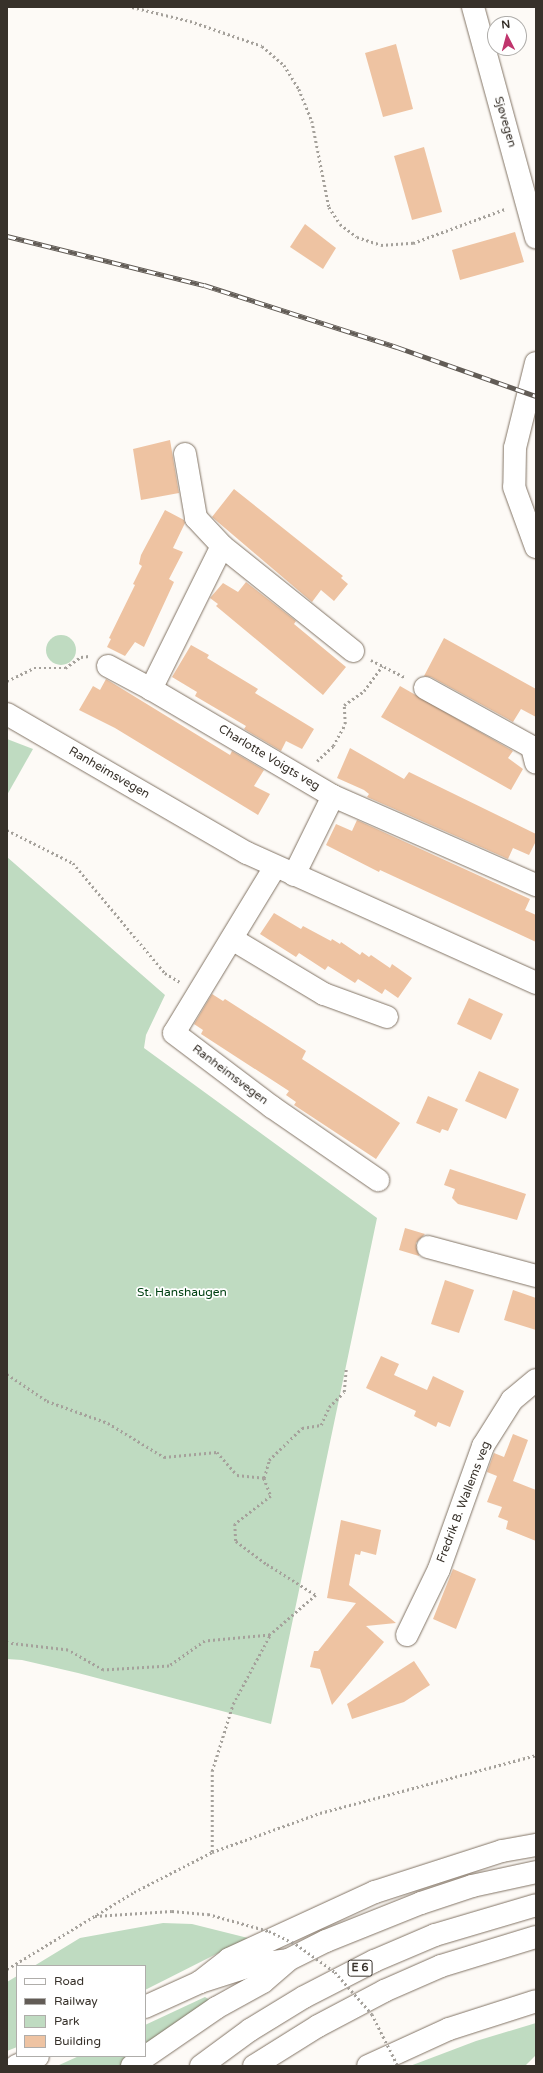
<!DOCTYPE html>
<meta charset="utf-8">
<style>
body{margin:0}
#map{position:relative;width:543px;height:2073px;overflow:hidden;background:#fdfaf6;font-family:"Varela Round",sans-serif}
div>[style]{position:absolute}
.green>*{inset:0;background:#bfdbc1}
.round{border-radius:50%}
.building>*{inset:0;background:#eec3a2}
.path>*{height:2.5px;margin-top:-1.25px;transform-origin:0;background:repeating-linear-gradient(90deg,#a5a19b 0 2px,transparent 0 5px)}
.roads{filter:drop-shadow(0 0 1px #827465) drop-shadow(0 0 1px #827465)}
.minor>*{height:22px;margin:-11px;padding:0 11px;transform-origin:11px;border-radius:11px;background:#fff}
.highway>*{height:22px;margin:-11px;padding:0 11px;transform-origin:11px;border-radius:11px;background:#fff}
.rail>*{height:4.5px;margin-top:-2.25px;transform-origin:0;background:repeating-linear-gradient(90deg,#fff 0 9px,#625c56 0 18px);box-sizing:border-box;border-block:1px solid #625c56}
.path-bridge>*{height:2.5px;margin-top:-1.25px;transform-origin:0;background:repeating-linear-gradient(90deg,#a5a19b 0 2px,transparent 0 5px)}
span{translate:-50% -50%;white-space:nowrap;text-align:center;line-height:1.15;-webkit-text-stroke:3.5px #fff;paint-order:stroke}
.shield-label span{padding:1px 3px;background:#fff;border:1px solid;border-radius:3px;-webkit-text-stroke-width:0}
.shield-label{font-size:11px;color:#37312a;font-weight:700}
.street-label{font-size:12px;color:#37312a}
.park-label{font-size:12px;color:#004113}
.frame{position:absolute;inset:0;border:8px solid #37312a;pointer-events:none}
.legend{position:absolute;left:16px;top:1965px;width:130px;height:92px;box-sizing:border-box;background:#fff;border:1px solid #afadaa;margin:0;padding:5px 7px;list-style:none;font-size:12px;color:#37312a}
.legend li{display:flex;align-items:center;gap:8px;height:20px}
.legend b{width:20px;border:1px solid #afadaa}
.north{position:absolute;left:487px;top:16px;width:40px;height:40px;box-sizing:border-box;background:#fff;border:1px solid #afadaa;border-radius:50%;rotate:354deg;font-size:11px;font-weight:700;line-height:16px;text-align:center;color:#37312a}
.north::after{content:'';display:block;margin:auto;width:14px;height:18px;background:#c0356d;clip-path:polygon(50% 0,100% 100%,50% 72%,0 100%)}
</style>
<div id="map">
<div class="green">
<div class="round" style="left:46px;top:635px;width:30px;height:30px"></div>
<div style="clip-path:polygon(7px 739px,33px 749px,7px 795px)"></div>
<div style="clip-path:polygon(7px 857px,165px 995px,146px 1035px,144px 1048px,377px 1218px,271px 1724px,78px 1673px,22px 1660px,7px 1659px)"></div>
<div style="clip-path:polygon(163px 1923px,192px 1924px,248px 1938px,145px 1990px,145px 1966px,34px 1966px,80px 1938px)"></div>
<div style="clip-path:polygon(17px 1976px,17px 2047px,7px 2051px,7px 1982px)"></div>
<div style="clip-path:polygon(205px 1997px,210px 2000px,145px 2048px,145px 2025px)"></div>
<div style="clip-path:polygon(536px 2023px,536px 2055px,525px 2066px,410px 2066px,476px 2041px)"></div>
<div style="clip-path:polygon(79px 2056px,135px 2056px,121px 2066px,57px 2066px)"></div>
</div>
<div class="building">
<div style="clip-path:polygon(396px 44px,413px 109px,383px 117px,365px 53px)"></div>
<div style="clip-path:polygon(424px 147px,442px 212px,412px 220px,394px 156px)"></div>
<div style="clip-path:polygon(305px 224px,336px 248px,323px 269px,290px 247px)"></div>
<div style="clip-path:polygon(515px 232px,524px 262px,460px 280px,452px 250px)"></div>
<div style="clip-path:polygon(170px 440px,179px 493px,141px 500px,133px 449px)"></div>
<div style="clip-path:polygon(234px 489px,343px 576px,341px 578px,348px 584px,334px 601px,321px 590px,312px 602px,212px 517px)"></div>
<div style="clip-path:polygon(165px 510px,184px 520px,185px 523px,173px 548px,183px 552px,169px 579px,174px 582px,144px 647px,135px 642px,125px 656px,107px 647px,111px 639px,109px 638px,135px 585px,133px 584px,142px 566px,139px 564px,141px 555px)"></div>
<div style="clip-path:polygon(246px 582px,296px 621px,294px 624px,346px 667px,323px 695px,216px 606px,218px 604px,210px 598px,223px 583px,238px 592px)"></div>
<div style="clip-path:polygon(444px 638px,536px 689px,536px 717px,521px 709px,513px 722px,431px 677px,424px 676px)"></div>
<div style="clip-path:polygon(191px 645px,209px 655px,207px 658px,258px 689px,255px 693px,314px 729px,302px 749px,286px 741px,281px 751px,244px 729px,246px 726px,195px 696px,197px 692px,172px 677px)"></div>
<div style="clip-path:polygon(106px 679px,230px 755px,232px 751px,264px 770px,254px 786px,270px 794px,258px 815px,115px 728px,79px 710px,93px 686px,100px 690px)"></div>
<div style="clip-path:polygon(400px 686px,513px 751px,508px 758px,523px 769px,511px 790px,381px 717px)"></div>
<div style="clip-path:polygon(350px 748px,404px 779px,409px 772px,536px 834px,536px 841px,529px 855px,513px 848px,508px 859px,367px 797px,369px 794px,364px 790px,337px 778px)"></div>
<div style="clip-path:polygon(357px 820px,530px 899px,525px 910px,536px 915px,536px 942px,380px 870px,379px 872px,326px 845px,336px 824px,352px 831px)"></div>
<div style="clip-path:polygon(274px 913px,301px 929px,303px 926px,331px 941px,332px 939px,340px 944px,341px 942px,360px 955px,362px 952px,369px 957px,371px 955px,390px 968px,392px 964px,412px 978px,398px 998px,385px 989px,382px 994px,358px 979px,355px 983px,328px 966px,325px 970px,299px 953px,296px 957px,260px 934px)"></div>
<div style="clip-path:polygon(212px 994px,223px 1001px,225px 999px,306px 1051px,302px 1059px,400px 1123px,376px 1159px,294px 1105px,296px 1102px,286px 1095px,289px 1091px,201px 1034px,203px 1030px,194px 1024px)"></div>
<div style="clip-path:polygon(469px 998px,503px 1014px,491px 1040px,457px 1024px)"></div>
<div style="clip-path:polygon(479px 1071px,519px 1089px,506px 1119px,465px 1101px)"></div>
<div style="clip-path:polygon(428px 1096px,458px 1109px,448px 1131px,442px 1129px,440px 1133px,416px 1123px)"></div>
<div style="clip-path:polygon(450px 1169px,526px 1194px,517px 1220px,458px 1204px,452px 1198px,455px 1189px,444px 1185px)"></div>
<div style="clip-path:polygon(405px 1228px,425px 1234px,416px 1243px,419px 1256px,399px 1250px)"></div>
<div style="clip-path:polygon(445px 1280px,474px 1290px,459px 1333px,431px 1324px)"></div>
<div style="clip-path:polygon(513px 1290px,536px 1298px,536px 1330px,504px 1320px)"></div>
<div style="clip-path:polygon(381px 1356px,399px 1364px,394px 1375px,427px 1390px,433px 1376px,464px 1391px,450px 1427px,438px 1422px,436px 1427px,414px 1416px,416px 1411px,366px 1388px)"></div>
<div style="clip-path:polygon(513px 1434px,528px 1440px,513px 1481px,536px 1490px,536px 1541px,506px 1529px,508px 1521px,498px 1517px,502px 1507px,487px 1502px,497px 1476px,487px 1472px,494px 1453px,504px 1457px)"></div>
<div style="clip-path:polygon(341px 1520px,381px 1530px,376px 1555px,361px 1551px,360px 1555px,355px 1554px,349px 1585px,396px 1623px,366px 1626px,384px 1642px,332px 1705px,320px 1669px,310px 1667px,314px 1651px,318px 1651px,356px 1603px,327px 1598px)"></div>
<div style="clip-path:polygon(453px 1569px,476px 1579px,456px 1629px,433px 1619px)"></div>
<div style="clip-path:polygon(414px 1661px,430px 1685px,404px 1702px,352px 1719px,347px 1704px)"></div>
</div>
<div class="path">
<div style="left:132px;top:7px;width:60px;rotate:13.6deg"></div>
<div style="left:190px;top:21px;width:76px;rotate:19.1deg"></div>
<div style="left:262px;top:46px;width:29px;rotate:41deg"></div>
<div style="left:284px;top:65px;width:28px;rotate:58deg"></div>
<div style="left:299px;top:89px;width:35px;rotate:68deg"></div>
<div style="left:312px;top:121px;width:88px;rotate:78.8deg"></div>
<div style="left:329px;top:207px;width:20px;rotate:57deg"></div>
<div style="left:340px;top:224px;width:21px;rotate:37deg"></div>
<div style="left:357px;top:237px;width:25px;rotate:18deg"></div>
<div style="left:381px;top:245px;width:32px;rotate:-4deg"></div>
<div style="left:413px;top:243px;width:98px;rotate:-20.3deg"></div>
<div style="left:371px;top:660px;width:39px;rotate:27deg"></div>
<div style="left:7px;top:681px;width:30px;rotate:-26deg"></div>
<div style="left:34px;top:668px;width:31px"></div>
<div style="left:65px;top:668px;width:19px;rotate:-35deg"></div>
<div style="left:81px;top:657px;width:8px;rotate:-7deg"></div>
<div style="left:317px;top:761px;width:22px;rotate:-43deg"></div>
<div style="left:333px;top:746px;width:25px;rotate:-61deg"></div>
<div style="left:345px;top:724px;width:19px;rotate:-93deg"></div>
<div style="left:344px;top:705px;width:24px;rotate:-35deg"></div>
<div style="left:364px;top:691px;width:31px;rotate:-54deg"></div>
<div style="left:7px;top:830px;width:74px;rotate:26.6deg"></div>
<div style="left:73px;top:863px;width:143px;rotate:50.1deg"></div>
<div style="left:165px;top:973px;width:17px;rotate:31deg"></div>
<div style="left:7px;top:1374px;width:48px;rotate:34deg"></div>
<div style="left:47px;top:1401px;width:65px;rotate:19.8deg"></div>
<div style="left:108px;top:1423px;width:66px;rotate:31.3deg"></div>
<div style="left:164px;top:1457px;width:53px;rotate:-5.4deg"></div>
<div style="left:217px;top:1452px;width:30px;rotate:49deg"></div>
<div style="left:237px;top:1475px;width:27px;rotate:6deg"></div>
<div style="left:264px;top:1478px;width:19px;rotate:69deg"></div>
<div style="left:271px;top:1496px;width:46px;rotate:142.1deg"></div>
<div style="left:235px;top:1524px;width:17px;rotate:87deg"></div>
<div style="left:236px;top:1541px;width:39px;rotate:37deg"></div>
<div style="left:267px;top:1564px;width:58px;rotate:32.3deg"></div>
<div style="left:316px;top:1595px;width:61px;rotate:139deg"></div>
<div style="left:270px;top:1635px;width:65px;rotate:174.7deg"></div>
<div style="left:205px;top:1641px;width:44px;rotate:145.2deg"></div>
<div style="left:169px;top:1666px;width:66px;rotate:176.5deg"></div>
<div style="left:103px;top:1670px;width:40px;rotate:-150.3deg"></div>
<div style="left:68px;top:1650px;width:61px;rotate:-173.5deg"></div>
<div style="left:264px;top:1478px;width:19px;rotate:-74deg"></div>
<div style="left:269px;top:1460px;width:46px;rotate:-44.1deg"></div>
<div style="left:302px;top:1428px;width:19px;rotate:-9deg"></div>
<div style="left:321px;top:1425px;width:20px;rotate:-66deg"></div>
<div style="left:329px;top:1407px;width:21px;rotate:-45deg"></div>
<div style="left:344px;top:1392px;width:23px;rotate:-85deg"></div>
<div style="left:212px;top:1852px;width:81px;rotate:-90deg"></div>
<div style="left:212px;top:1771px;width:70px;rotate:-72.6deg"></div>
<div style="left:233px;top:1704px;width:78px;rotate:-61.8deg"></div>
<div style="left:95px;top:1916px;width:77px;rotate:-3.7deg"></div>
<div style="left:172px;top:1911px;width:36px;rotate:5deg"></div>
<div style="left:7px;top:1969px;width:149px;rotate:-31.2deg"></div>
<div style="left:134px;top:1892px;width:88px;rotate:-27.1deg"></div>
<div style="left:212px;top:1852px;width:115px;rotate:-19.9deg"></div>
<div style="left:320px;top:1813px;width:224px;rotate:-15deg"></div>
</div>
<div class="roads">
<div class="minor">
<div style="left:473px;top:7px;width:239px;rotate:74.7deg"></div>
<div style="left:536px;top:363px;width:88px;rotate:103.9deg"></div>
<div style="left:515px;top:448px;width:39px;rotate:91deg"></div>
<div style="left:514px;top:487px;width:64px;rotate:69.9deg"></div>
<div style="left:185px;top:454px;width:65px;rotate:80.2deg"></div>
<div style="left:196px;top:518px;width:38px;rotate:47deg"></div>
<div style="left:353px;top:651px;width:168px;rotate:-141.3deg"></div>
<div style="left:222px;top:546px;width:160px;rotate:116.4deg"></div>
<div style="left:151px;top:689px;width:211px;rotate:30.5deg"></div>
<div style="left:333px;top:796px;width:222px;rotate:23.7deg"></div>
<div style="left:108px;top:666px;width:49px;rotate:28.1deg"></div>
<div style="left:425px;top:688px;width:122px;rotate:28.9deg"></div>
<div style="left:532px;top:747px;width:16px;rotate:76deg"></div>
<div style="left:7px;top:714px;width:277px;rotate:30.1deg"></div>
<div style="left:247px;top:853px;width:317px;rotate:24.2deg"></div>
<div style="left:275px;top:867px;width:194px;rotate:121.3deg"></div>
<div style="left:174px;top:1033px;width:123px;rotate:37.1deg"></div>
<div style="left:272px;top:1107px;width:129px;rotate:34.6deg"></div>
<div style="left:294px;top:875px;width:88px;rotate:-63.7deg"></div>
<div style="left:232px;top:939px;width:107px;rotate:30.9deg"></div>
<div style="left:324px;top:994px;width:67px;rotate:20.1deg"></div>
<div style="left:428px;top:1247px;width:112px;rotate:15deg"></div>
<div style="left:407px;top:1635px;width:73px;rotate:-64.1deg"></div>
<div style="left:439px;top:1569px;width:131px;rotate:-70.3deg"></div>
<div style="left:483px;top:1446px;width:54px;rotate:-57.8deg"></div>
<div style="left:512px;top:1400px;width:31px;rotate:-40deg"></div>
</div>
<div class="highway">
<div style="left:200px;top:1982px;width:37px;rotate:-38deg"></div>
<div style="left:229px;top:1959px;width:161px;rotate:-24.7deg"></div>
<div style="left:375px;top:1892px;width:133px;rotate:-17.9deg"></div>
<div style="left:502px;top:1851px;width:35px;rotate:-10deg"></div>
<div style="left:145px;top:2007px;width:60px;rotate:-24.4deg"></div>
<div style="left:200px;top:1982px;width:59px;rotate:-17.8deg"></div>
<div style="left:256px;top:1964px;width:32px;rotate:-7deg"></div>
<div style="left:16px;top:2066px;width:24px;rotate:-24deg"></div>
<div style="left:132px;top:2066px;width:102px;rotate:-34.6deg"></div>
<div style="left:216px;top:2008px;width:54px;rotate:-29deg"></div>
<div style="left:263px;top:1982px;width:33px;rotate:-41deg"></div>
<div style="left:288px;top:1960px;width:42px;rotate:-26.6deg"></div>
<div style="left:326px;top:1941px;width:102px;rotate:-21.8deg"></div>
<div style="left:421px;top:1903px;width:54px;rotate:-18.4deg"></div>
<div style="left:472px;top:1886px;width:66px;rotate:-12.3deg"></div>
<div style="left:201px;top:2066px;width:61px;rotate:-36.3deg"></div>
<div style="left:250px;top:2030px;width:63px;rotate:-31.4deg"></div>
<div style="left:304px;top:1997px;width:79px;rotate:-27.2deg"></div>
<div style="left:374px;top:1961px;width:66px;rotate:-23.1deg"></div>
<div style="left:435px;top:1935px;width:105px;rotate:-16.5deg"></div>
<div style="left:254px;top:2066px;width:75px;rotate:-32deg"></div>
<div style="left:318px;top:2026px;width:75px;rotate:-27.9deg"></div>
<div style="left:384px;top:1991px;width:62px;rotate:-23.7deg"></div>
<div style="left:441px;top:1966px;width:99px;rotate:-17deg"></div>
<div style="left:368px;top:2066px;width:89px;rotate:-24.6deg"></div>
<div style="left:449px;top:2029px;width:91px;rotate:-17.8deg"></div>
</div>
</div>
<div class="rail">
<div style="left:7px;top:236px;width:203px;rotate:14deg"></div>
<div style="left:204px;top:285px;width:203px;rotate:17.8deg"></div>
<div style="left:397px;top:347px;width:147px;rotate:19.4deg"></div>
</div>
<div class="path-bridge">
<div style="left:208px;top:1914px;width:63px;rotate:15.6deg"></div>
<div style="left:269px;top:1931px;width:30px;rotate:26deg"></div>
<div style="left:296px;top:1944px;width:48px;rotate:35.7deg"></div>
<div style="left:335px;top:1972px;width:56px;rotate:48.6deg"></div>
<div style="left:372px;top:2014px;width:58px;rotate:63.4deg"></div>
</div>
<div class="shield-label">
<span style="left:360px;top:1968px">E 6</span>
</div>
<div class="street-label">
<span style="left:505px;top:122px;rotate:74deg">Sjøvegen</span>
<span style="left:269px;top:758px;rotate:31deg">Charlotte Voigts veg</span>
<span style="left:109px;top:773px;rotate:30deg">Ranheimsvegen</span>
<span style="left:230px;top:1075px;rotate:37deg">Ranheimsvegen</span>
<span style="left:464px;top:1502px;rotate:-69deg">Fredrik B. Wallems veg</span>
</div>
<div class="park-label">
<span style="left:182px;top:1293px">St. Hanshaugen</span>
</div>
<div class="frame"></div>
<ul class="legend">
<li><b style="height:5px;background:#fff"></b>Road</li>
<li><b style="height:5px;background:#625c56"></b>Railway</li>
<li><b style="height:11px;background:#bfdbc1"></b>Park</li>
<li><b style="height:11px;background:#eec3a2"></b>Building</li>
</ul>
<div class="north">N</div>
</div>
